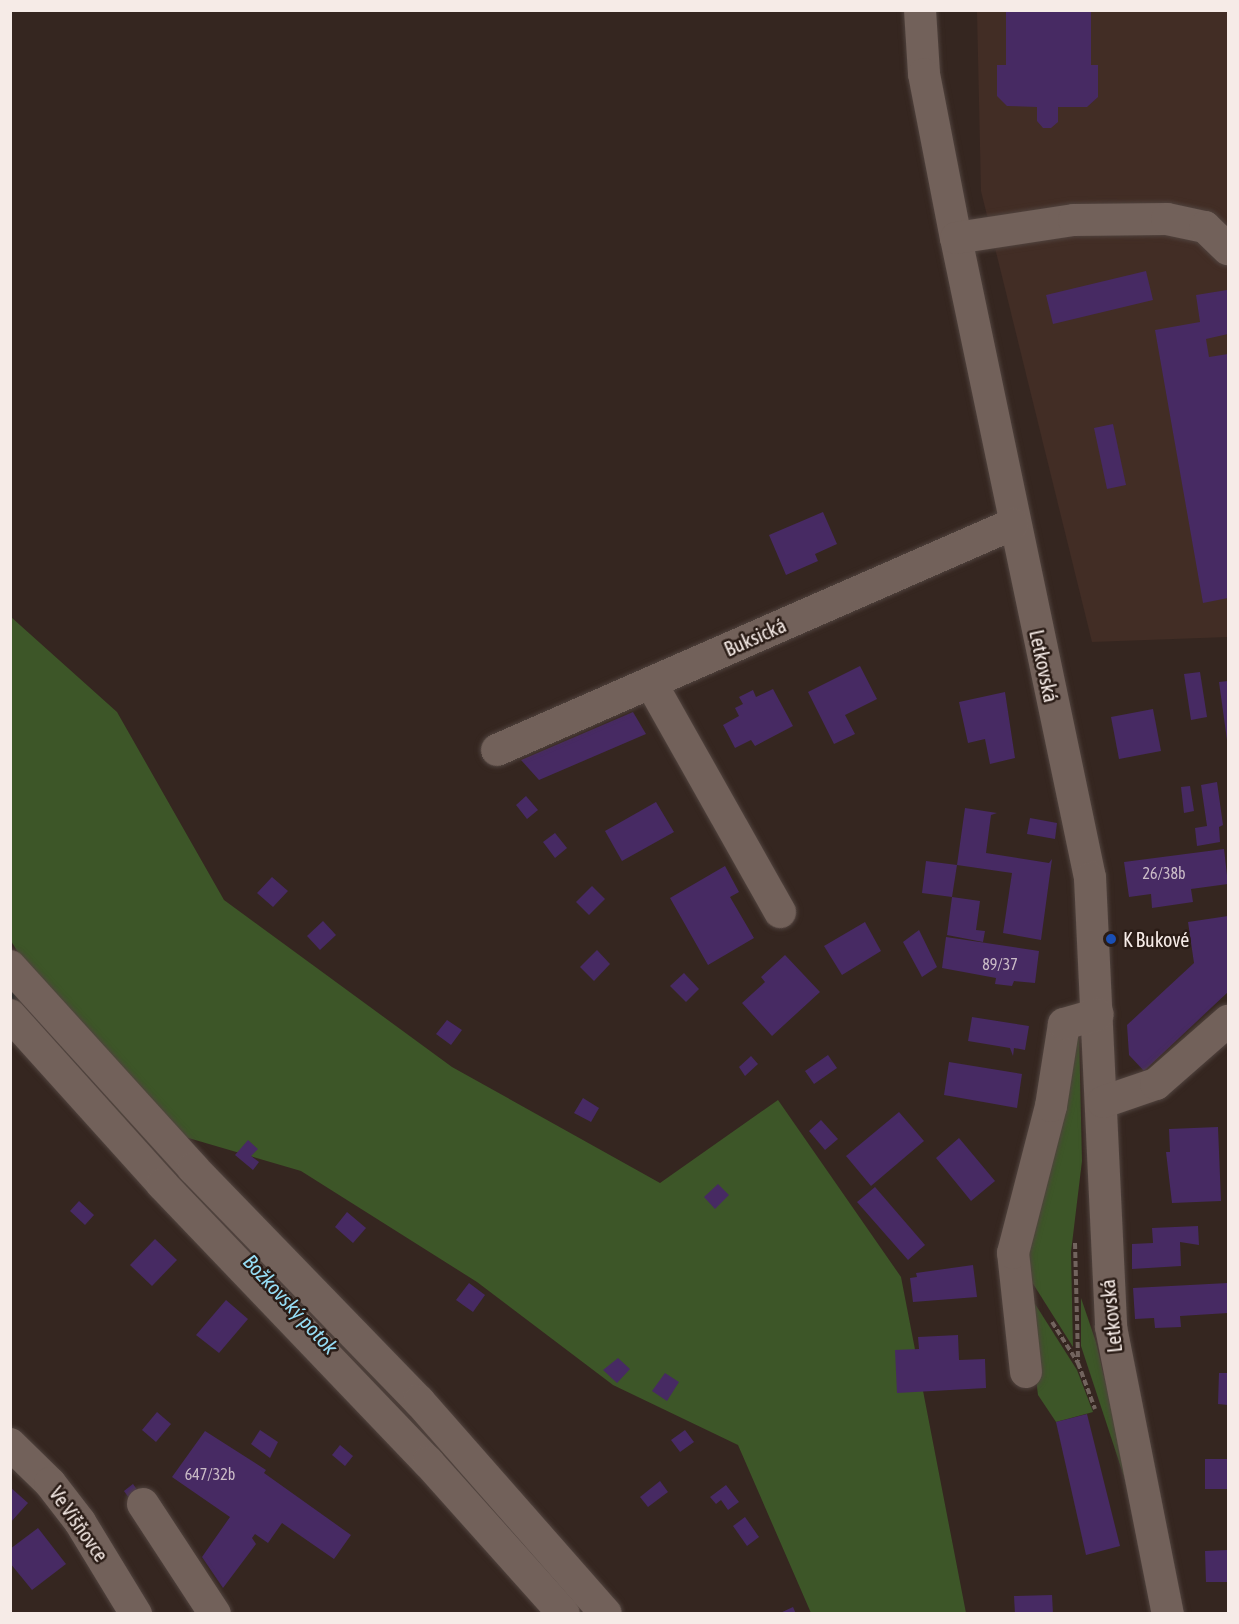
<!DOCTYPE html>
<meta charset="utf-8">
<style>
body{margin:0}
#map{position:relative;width:1239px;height:1624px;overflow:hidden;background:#352620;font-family:"Asap Condensed",sans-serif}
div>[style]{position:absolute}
.built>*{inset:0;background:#422d25}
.green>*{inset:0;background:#3d5628}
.stream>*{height:8px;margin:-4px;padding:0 4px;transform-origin:4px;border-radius:4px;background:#071418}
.building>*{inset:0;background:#472a63}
.path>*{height:4px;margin-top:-2px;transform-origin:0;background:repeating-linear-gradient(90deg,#72645e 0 6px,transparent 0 9px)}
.roads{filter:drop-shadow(0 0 2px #50433e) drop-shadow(0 0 2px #50433e)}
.minor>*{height:32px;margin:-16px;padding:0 16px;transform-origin:16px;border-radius:16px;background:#72615a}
.dots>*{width:16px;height:16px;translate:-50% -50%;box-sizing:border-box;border:3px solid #2a1c16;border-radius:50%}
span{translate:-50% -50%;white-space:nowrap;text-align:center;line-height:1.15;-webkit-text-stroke:5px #2a1c16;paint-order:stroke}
.number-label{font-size:16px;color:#cabbc6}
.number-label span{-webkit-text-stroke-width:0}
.street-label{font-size:20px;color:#f6ebe7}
.poi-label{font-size:20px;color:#f6ebe7}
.left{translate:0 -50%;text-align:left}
.water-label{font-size:21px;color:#96ddf5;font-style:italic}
.frame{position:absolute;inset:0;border:12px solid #f6ebe7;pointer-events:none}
</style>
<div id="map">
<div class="built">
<div style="clip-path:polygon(977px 11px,1228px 11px,1228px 637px,1092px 642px,981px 191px)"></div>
</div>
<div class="green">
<div style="clip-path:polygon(11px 617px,117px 712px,224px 900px,452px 1067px,660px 1183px,778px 1100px,901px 1277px,966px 1613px,811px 1613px,738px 1445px,613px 1385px,477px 1282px,301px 1171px,120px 1118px,11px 941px)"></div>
<div style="clip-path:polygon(1079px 1033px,1082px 1161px,1071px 1252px,1073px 1347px,1030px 1279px,1023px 1257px)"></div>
<div style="clip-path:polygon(1026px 1296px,1030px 1296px,1077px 1370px,1093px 1412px,1056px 1422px,1038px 1395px)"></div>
<div style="clip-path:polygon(1081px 1298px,1096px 1342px,1135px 1510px,1081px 1346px)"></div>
</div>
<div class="stream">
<div style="left:10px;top:991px;width:45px;rotate:48.6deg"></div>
</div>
<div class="building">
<div style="clip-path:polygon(1006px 10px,1091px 10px,1091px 65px,1098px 65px,1098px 97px,1087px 107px,1058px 107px,1058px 122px,1051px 128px,1043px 128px,1037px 121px,1037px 107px,1007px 106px,997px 96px,997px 65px,1006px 65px)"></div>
<div style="clip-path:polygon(1146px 271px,1153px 300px,1053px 324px,1046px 295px)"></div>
<div style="clip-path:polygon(1227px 290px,1228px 334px,1206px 339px,1209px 357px,1228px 354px,1228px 598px,1203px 603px,1155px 330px,1200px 322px,1196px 295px)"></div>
<div style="clip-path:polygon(1113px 424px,1126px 485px,1107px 489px,1094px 428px)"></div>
<div style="clip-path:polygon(823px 512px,837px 544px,815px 554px,818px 561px,786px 575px,769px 535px)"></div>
<div style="clip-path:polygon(860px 666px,877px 699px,845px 715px,855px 734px,834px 744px,808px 692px)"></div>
<div style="clip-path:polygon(1200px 672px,1207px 717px,1191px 720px,1184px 674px)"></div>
<div style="clip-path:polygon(1228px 681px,1228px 739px,1227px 740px,1219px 682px)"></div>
<div style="clip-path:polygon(773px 689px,793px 726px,755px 746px,751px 740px,735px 748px,723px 725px,739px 716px,735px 708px,743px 704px,739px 697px,753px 690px,756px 697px)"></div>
<div style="clip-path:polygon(1005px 692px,1015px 758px,990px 764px,985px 739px,968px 743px,959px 702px)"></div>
<div style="clip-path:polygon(1153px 709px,1161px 751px,1119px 759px,1111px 717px)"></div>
<div style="clip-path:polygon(633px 712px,646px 734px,539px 780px,521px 760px)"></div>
<div style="clip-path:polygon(1217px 782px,1223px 825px,1219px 827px,1220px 842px,1197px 846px,1195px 828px,1207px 826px,1201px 785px)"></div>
<div style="clip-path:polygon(1190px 786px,1194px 811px,1184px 813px,1181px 787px)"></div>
<div style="clip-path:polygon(526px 796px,538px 810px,527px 819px,516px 805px)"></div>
<div style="clip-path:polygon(656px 802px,674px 832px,622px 861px,605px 831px)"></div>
<div style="clip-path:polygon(965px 808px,997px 813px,991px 815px,986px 853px,1049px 863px,1052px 859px,1041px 940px,1003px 933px,1012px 873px,957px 865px,952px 897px,922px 893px,926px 861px,957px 865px)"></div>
<div style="clip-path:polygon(1030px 818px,1057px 823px,1055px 839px,1027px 834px)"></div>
<div style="clip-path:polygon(555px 833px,567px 848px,555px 858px,543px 842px)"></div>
<div style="clip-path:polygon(1224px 849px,1228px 884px,1191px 889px,1193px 902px,1152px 908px,1151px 894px,1129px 897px,1124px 862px)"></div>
<div style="clip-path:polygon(725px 866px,739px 892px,730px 897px,754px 938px,708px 965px,670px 898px)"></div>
<div style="clip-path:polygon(272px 877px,288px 891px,273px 907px,257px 893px)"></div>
<div style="clip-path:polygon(592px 886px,605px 899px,589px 915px,576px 902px)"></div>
<div style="clip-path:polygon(952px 897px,980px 901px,976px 930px,985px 931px,983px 942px,947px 935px)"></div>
<div style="clip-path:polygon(1228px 916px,1228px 992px,1144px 1071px,1129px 1055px,1127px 1025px,1194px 963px,1188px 922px)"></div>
<div style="clip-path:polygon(323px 921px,336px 935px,320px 950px,307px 936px)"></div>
<div style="clip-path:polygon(865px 922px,881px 951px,842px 975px,824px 946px)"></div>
<div style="clip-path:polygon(919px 930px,937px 967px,922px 977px,903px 942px)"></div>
<div style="clip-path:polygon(946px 937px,1039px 951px,1035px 983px,1014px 981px,1012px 986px,995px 984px,996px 978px,942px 968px)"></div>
<div style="clip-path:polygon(597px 950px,610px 964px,594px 981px,580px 967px)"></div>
<div style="clip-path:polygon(785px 955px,820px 992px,772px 1036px,742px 1003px,765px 982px,761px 977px)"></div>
<div style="clip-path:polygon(684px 973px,699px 989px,686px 1002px,670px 986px)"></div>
<div style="clip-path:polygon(972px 1017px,1029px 1026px,1025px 1050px,1014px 1048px,1013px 1056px,1010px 1048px,968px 1041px)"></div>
<div style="clip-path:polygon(447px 1020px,462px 1030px,451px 1045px,436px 1034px)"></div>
<div style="clip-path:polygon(828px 1055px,837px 1068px,814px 1084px,805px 1071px)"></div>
<div style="clip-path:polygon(751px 1056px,758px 1064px,745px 1076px,739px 1067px)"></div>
<div style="clip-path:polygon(949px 1062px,1022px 1074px,1017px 1108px,944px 1095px)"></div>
<div style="clip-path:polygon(583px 1098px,599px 1108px,591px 1122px,574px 1113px)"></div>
<div style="clip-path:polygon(899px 1112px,924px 1141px,871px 1186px,846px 1156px)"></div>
<div style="clip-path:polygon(821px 1120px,838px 1139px,825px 1150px,809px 1131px)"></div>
<div style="clip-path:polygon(1218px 1127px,1221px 1201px,1172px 1203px,1166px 1152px,1170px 1152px,1169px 1129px)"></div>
<div style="clip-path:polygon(959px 1138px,995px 1181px,971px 1201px,936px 1158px)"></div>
<div style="clip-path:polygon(248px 1140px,258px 1149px,251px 1156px,259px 1162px,253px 1170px,235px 1155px)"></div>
<div style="clip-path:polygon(718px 1184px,729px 1195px,715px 1209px,704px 1197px)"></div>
<div style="clip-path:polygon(875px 1187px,925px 1245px,908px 1260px,857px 1202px)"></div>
<div style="clip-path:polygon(79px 1201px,94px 1215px,85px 1225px,70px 1211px)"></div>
<div style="clip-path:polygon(347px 1212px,366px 1228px,353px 1243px,335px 1227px)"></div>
<div style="clip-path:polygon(1198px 1226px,1199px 1245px,1180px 1242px,1181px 1266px,1132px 1269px,1132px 1244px,1153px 1243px,1152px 1228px)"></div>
<div style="clip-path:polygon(155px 1239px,177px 1260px,152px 1286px,130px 1265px)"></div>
<div style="clip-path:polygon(973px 1265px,977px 1297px,913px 1302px,910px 1278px,917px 1277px,916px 1273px)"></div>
<div style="clip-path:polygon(469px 1283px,485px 1295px,473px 1312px,456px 1300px)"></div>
<div style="clip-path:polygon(1228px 1283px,1228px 1313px,1180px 1316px,1181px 1327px,1155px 1328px,1154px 1318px,1135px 1319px,1133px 1288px)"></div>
<div style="clip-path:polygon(226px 1300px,248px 1319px,219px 1353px,196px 1335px)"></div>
<div style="clip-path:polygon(958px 1335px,959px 1360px,985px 1359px,986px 1388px,897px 1393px,895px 1350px,919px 1349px,918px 1337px)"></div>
<div style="clip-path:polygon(618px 1358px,630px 1369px,617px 1383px,603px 1370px)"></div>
<div style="clip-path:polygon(665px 1373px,679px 1382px,667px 1401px,652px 1391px)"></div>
<div style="clip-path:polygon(1219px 1373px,1228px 1373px,1228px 1405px,1218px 1404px)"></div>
<div style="clip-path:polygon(157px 1412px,171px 1424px,156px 1442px,142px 1430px)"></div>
<div style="clip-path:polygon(1087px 1414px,1120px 1546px,1086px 1555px,1056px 1422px)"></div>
<div style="clip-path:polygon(260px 1430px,278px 1442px,270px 1458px,251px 1444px)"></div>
<div style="clip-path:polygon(685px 1430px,694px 1442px,680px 1452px,671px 1440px)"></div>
<div style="clip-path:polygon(205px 1431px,266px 1470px,264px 1473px,351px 1535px,334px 1559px,282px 1523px,268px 1543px,255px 1534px,252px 1538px,256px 1544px,223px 1588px,202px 1557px,230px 1517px,172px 1477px)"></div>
<div style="clip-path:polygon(340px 1445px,353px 1456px,345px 1466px,332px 1455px)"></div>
<div style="clip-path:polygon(1205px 1459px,1228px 1459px,1228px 1489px,1205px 1489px)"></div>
<div style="clip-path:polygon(660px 1481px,668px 1492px,648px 1507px,640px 1497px)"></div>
<div style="clip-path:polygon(133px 1484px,145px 1501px,136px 1508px,124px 1491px)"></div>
<div style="clip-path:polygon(726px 1485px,739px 1502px,728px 1510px,721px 1500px,716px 1504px,710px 1497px)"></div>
<div style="clip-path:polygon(10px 1487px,28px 1503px,10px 1523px)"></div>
<div style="clip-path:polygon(745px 1517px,759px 1537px,747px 1546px,733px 1526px)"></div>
<div style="clip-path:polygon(38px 1528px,66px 1564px,32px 1590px,10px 1563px,10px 1549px)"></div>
<div style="clip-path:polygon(1228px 1550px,1228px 1582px,1206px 1582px,1205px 1551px)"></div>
<div style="clip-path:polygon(1052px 1595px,1053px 1614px,1015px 1614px,1014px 1596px)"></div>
<div style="clip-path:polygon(793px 1607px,796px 1614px,778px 1614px)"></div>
</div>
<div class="path">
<div style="left:1075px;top:1243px;width:118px;rotate:88.5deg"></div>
<div style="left:1052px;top:1322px;width:49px;rotate:57.6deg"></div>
<div style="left:1078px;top:1363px;width:49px;rotate:69.7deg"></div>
</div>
<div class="roads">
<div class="minor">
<div style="left:920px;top:10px;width:64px;rotate:86.4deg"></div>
<div style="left:924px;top:74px;width:167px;rotate:79deg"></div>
<div style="left:956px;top:238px;width:654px;rotate:78.17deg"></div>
<div style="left:1090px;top:878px;width:449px;rotate:87.3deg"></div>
<div style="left:1111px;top:1327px;width:293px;rotate:78.8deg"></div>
<div style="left:956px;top:238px;width:119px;rotate:-8.7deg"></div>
<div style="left:1074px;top:220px;width:93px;rotate:-0.6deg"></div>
<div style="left:1167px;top:219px;width:39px;rotate:12deg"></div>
<div style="left:1205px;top:227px;width:32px;rotate:44deg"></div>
<div style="left:651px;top:683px;width:263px;rotate:60.6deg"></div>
<div style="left:497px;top:750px;width:563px;rotate:-23.65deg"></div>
<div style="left:10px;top:966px;width:273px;rotate:47.8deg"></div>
<div style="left:193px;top:1168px;width:325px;rotate:45.9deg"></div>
<div style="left:419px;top:1401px;width:283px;rotate:48.7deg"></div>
<div style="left:10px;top:1015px;width:227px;rotate:48deg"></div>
<div style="left:162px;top:1184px;width:385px;rotate:46.3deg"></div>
<div style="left:428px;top:1462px;width:204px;rotate:48.2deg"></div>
<div style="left:1103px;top:1102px;width:56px;rotate:-18.8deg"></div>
<div style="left:1156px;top:1084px;width:96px;rotate:-41.2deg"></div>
<div style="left:1026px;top:1372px;width:120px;rotate:-96.2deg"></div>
<div style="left:1013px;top:1253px;width:152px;rotate:-75.5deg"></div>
<div style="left:1051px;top:1106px;width:83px;rotate:-81deg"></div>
<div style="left:1064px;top:1024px;width:35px;rotate:-16deg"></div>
<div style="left:10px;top:1444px;width:56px;rotate:44.3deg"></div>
<div style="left:50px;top:1483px;width:49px;rotate:52.4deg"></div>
<div style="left:80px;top:1522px;width:108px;rotate:58.7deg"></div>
<div style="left:143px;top:1504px;width:131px;rotate:56.8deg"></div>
</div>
</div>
<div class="dots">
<div style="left:1111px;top:939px;background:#1a4fb4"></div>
</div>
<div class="number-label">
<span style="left:1164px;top:873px">26/38b</span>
<span style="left:1000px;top:964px">89/37</span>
<span style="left:210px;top:1474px">647/32b</span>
</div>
<div class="street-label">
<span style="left:755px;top:637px;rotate:-24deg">Buksická</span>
<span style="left:1044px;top:666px;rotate:78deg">Letkovská</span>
<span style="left:1111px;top:1316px;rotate:-96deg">Letkovská</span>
<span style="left:79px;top:1524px;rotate:55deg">Ve Višňovce</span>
</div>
<div class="poi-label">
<span class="left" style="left:1123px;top:939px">K Bukové</span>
</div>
<div class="water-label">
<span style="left:291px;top:1304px;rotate:47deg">Božkovský potok</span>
</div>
<div class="frame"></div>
</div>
